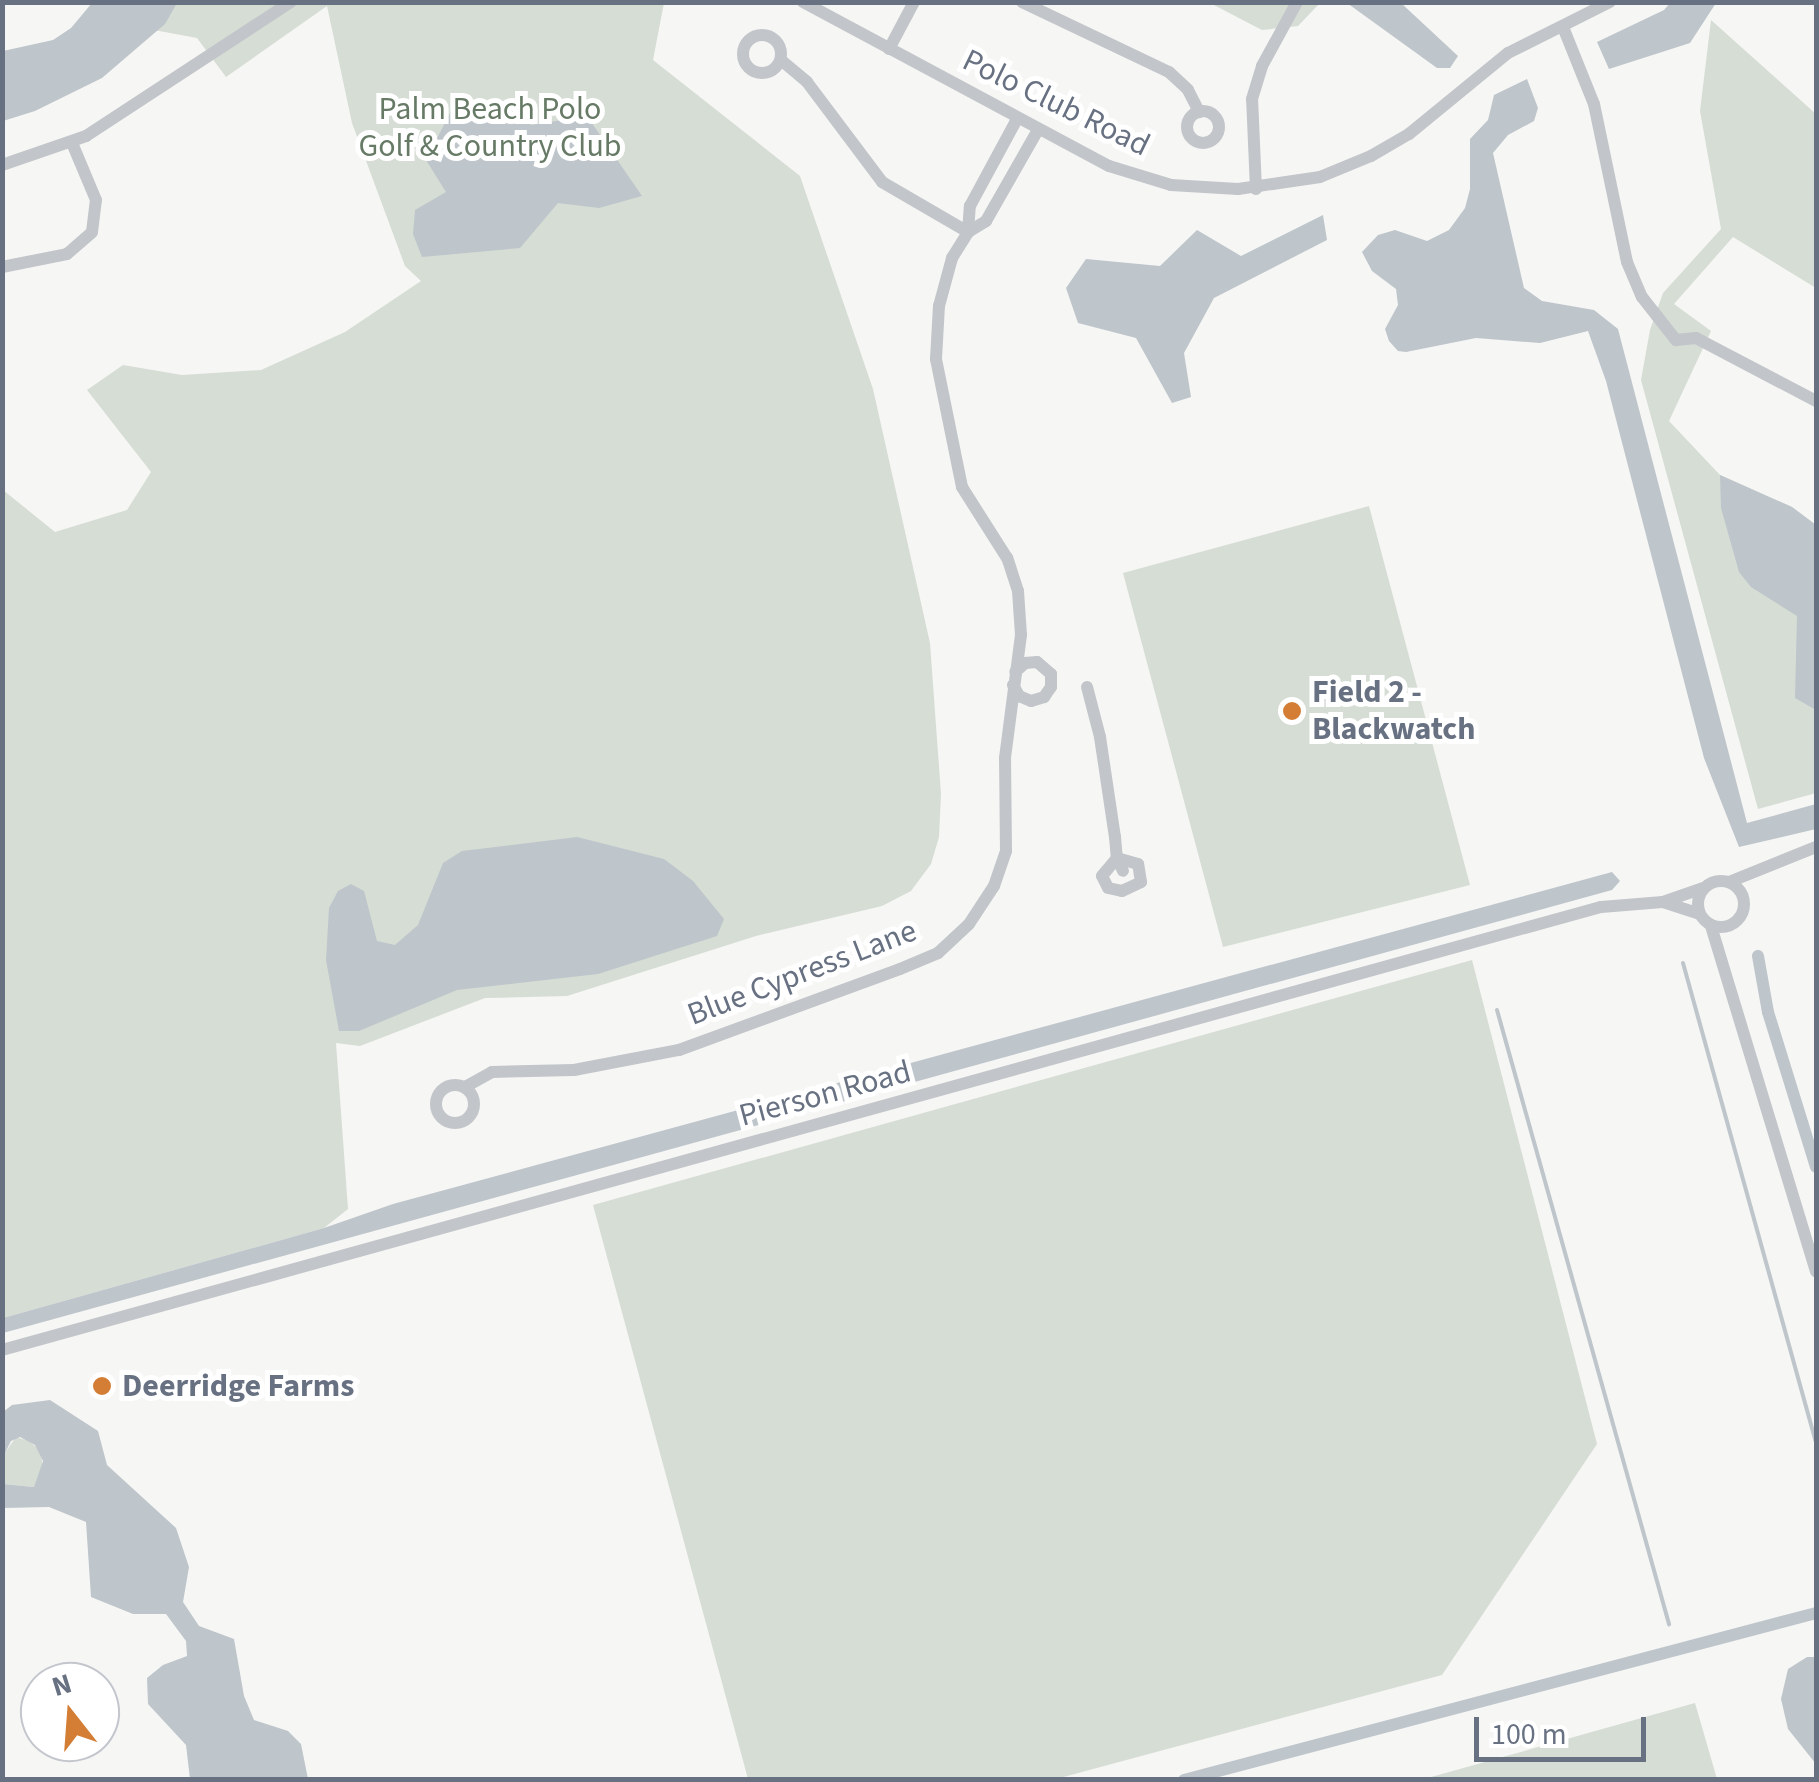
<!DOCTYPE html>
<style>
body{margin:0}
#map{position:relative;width:1819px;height:1782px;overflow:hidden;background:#f6f6f4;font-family:"Source Sans 3",sans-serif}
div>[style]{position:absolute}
.green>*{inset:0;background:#d6ddd5}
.water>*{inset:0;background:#bec5cb}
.stream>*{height:4px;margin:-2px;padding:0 2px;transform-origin:2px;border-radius:2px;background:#bec5cb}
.canal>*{height:12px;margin:-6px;padding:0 6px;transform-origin:6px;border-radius:6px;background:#bec5cb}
.minor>*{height:12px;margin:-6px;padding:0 6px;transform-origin:6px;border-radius:6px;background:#c2c5c9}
.minor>.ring{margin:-6px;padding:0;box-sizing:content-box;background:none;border:12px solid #c2c5c9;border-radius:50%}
.dots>*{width:28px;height:28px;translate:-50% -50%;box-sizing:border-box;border:5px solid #fff;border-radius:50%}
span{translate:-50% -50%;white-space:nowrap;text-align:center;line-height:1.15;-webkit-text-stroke:10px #fff;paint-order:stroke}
.street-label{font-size:32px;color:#687182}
.park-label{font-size:32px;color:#667a66}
.poi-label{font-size:32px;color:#687182;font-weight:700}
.left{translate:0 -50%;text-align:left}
.frame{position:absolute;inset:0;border:5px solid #687182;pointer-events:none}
.north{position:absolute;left:20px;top:1662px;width:100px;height:100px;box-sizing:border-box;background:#fff;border:2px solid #c3c6cd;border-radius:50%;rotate:343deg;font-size:28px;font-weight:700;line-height:40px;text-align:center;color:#687182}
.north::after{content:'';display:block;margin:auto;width:35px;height:45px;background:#d47d35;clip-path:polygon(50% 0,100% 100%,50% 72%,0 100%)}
.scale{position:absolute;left:1474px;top:1717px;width:172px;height:45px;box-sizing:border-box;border:5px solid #687182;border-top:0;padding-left:12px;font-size:30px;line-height:35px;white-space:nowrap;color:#687182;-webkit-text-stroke:8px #fff;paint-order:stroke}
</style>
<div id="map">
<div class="green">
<div style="clip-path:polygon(92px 2px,664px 3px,653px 60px,800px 176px,873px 389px,930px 643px,941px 794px,939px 837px,931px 864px,911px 891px,882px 906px,756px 936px,567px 996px,485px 998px,360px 1046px,336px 1043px,348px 1209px,324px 1228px,3px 1318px,3px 490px,55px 532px,127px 510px,151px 472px,87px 390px,123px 365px,182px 375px,261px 370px,345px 332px,421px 281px,405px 266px,352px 123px,327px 6px,226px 77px,197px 38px,154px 30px)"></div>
<div style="clip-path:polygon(1210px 3px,1320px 3px,1298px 26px,1262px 30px)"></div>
<div style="clip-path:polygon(1711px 20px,1816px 114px,1816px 288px,1733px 237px,1674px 304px,1711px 331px,1669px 421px,1720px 475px,1792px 507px,1816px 525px,1816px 793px,1758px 809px,1641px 380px,1650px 330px,1663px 293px,1721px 229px,1700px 111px)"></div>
<div style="clip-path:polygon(1369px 506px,1470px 885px,1223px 947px,1123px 573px)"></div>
<div style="clip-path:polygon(1472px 960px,1597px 1444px,1442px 1675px,1056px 1779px,748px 1779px,593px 1205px)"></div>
<div style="clip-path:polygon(16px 1437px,29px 1441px,41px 1451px,43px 1473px,34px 1487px,3px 1484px,2px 1457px)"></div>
<div style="clip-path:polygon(1695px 1703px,1717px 1779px,1424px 1779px)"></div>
</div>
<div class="water">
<div style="clip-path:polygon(1671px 2px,1716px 3px,1690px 43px,1609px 69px,1597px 42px,1664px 10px)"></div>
<div style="clip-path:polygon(92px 3px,177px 3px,165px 24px,102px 78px,35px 111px,3px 121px,3px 51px,53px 40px,71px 28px)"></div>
<div style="clip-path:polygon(1347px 3px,1401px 3px,1458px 56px,1450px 68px,1437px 68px)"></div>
<div style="clip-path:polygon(1527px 79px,1538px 108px,1534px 121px,1508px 135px,1493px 153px,1524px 288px,1542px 301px,1594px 310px,1618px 329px,1747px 823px,1816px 804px,1816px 829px,1739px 847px,1704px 758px,1606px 381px,1588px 331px,1540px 343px,1476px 338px,1406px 352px,1398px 351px,1389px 341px,1385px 329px,1398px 305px,1396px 289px,1372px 271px,1362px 252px,1378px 235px,1395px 230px,1427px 241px,1449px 230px,1465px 208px,1470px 189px,1470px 139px,1488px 120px,1494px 95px)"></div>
<div style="clip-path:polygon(512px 101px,531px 125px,587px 116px,642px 196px,599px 208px,558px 203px,520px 248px,422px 257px,413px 234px,415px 210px,446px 192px,426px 160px,452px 109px)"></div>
<div style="clip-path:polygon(1323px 215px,1327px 240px,1214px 298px,1184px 353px,1191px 397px,1172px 403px,1136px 338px,1078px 323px,1066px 288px,1086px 259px,1160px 266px,1197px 230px,1241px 256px)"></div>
<div style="clip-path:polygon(1720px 475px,1792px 507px,1816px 525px,1816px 710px,1795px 698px,1797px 616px,1751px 587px,1739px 572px,1721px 508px)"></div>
<div style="clip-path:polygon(577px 837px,664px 859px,693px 881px,724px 919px,717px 936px,598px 974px,457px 990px,359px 1031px,339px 1031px,326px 960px,329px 908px,338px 891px,351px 884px,364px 891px,377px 941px,395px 945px,418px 925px,443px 863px,462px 851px)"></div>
<div style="clip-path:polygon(1612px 872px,1620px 881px,1612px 890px,3px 1333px,3px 1318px,324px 1228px,393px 1204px)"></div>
<div style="clip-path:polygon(50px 1400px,98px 1431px,107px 1465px,176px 1528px,189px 1567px,183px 1602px,199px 1626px,234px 1639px,244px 1696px,254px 1720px,288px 1731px,301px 1744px,308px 1779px,190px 1779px,186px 1745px,148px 1704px,147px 1678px,163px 1665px,187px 1656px,186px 1641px,166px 1614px,133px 1614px,91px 1597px,86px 1522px,49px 1507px,3px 1508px,3px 1484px,34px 1487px,43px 1461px,35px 1445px,20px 1437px,11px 1441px,3px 1457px,3px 1412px,12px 1405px)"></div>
<div style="clip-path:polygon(1807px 1657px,1816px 1657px,1816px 1764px,1788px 1729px,1781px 1699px,1788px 1669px)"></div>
</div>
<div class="stream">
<div style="left:1683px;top:963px;width:496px;rotate:74.5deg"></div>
<div style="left:1497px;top:1010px;width:638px;rotate:74.35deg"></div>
</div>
<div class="canal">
<div style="left:1758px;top:956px;width:57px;rotate:79.9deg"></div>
<div style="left:1768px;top:1012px;width:162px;rotate:72.8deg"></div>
<div style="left:1184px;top:1780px;width:654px;rotate:-14.8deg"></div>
</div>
<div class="minor">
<div style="left:803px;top:2px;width:347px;rotate:28.2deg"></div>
<div style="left:1109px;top:166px;width:65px;rotate:17deg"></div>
<div style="left:1171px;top:185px;width:67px;rotate:3.4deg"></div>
<div style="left:1238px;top:189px;width:83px;rotate:-8.3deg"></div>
<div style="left:1320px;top:177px;width:55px;rotate:-22.4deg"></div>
<div style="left:1371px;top:156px;width:44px;rotate:-30.1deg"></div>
<div style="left:1409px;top:134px;width:128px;rotate:-39.3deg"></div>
<div style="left:1508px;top:53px;width:114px;rotate:-26.6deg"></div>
<div style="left:1022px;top:2px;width:163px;rotate:25.5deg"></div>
<div style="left:1169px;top:72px;width:26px;rotate:43deg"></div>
<div style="left:1188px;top:90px;width:25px;rotate:63deg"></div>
<div style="left:1563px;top:27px;width:83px;rotate:68.1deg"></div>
<div style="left:1594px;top:104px;width:161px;rotate:78.2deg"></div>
<div style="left:1627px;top:262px;width:38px;rotate:67deg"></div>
<div style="left:1642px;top:297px;width:55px;rotate:51.7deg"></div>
<div style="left:1676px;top:340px;width:20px;rotate:-6deg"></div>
<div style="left:1696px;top:338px;width:136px;rotate:27.7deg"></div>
<div class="ring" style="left:743px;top:35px;width:26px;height:26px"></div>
<div style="left:889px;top:49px;width:53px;rotate:-62deg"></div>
<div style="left:781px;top:60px;width:34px;rotate:40deg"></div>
<div style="left:807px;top:82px;width:125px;rotate:53.1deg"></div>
<div style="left:882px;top:182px;width:99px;rotate:30.2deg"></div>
<div class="ring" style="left:1187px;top:111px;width:20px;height:20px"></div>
<div style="left:2px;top:165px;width:89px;rotate:-19deg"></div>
<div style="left:86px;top:136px;width:245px;rotate:-33.2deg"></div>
<div style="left:1256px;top:189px;width:90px;rotate:-92.5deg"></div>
<div style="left:1252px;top:99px;width:34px;rotate:-73deg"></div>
<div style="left:1262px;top:66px;width:73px;rotate:-61.3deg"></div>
<div style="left:968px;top:232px;width:26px;rotate:-86deg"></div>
<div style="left:970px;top:206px;width:99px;rotate:-61.6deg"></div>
<div style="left:2px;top:267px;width:66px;rotate:-11.3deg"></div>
<div style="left:67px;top:254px;width:33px;rotate:-41deg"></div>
<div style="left:92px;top:232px;width:32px;rotate:-83deg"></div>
<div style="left:96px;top:200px;width:62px;rotate:-112.8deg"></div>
<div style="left:1013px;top:685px;width:13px;rotate:61deg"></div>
<div style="left:1019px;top:696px;width:13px;rotate:23deg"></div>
<div style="left:1031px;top:701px;width:14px;rotate:-17deg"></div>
<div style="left:1044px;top:697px;width:12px;rotate:-55deg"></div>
<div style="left:1051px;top:687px;width:13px;rotate:-90deg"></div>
<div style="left:1051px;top:674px;width:18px;rotate:-139deg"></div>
<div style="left:1037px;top:662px;width:12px;rotate:175deg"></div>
<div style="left:1025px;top:663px;width:13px;rotate:138deg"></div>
<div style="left:1087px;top:687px;width:52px;rotate:75.4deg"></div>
<div style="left:1100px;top:737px;width:101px;rotate:81.5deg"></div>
<div style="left:1115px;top:837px;width:21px;rotate:85deg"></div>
<div style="left:1117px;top:858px;width:23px;rotate:130deg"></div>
<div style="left:1102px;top:876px;width:13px;rotate:63deg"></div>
<div style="left:1108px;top:888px;width:14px;rotate:12deg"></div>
<div style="left:1122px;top:891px;width:21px;rotate:-25deg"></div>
<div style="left:1141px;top:882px;width:18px;rotate:-99deg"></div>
<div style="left:1138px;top:864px;width:22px;rotate:-164deg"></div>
<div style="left:1117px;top:858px;width:14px;rotate:65deg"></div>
<div class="ring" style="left:1698px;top:881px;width:34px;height:34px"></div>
<div style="left:1729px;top:882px;width:94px;rotate:-21.9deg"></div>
<div style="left:1663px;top:902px;width:38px;rotate:18deg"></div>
<div style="left:1711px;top:926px;width:361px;rotate:73.1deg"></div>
<div class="ring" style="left:436px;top:1085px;width:26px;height:26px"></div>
<div style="left:465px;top:1087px;width:31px;rotate:-29deg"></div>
<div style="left:492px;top:1072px;width:82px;rotate:-1.4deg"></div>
<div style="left:574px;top:1070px;width:107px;rotate:-10.8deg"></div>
<div style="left:679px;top:1050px;width:235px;rotate:-20.1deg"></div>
<div style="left:900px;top:969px;width:41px;rotate:-22.8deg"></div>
<div style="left:938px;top:953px;width:42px;rotate:-43.1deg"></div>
<div style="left:969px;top:924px;width:45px;rotate:-56.7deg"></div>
<div style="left:994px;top:886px;width:37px;rotate:-71deg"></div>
<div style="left:1006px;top:851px;width:93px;rotate:-90.6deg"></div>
<div style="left:1005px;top:758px;width:124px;rotate:-82.6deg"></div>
<div style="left:1021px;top:635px;width:44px;rotate:-93.9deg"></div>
<div style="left:1018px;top:591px;width:35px;rotate:-108deg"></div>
<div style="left:1007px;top:558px;width:84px;rotate:-122.4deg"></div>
<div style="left:962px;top:487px;width:131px;rotate:-101.5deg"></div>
<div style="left:936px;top:359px;width:53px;rotate:-86.8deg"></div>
<div style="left:939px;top:306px;width:50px;rotate:-74.8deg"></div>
<div style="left:952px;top:258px;width:31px;rotate:-58deg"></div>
<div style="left:968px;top:232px;width:21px;rotate:-31deg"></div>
<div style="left:986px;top:221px;width:105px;rotate:-60.3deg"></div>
<div style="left:2px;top:1350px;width:1659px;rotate:-15.49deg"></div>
<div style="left:1601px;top:907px;width:62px;rotate:-4.6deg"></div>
<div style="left:1663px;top:902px;width:42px;rotate:-19.3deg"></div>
</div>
<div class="dots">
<div style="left:1292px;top:711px;background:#d47d35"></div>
<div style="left:102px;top:1386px;background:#d47d35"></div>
</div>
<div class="street-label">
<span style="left:1056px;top:103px;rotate:26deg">Polo Club Road</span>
<span style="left:802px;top:973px;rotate:-21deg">Blue Cypress Lane</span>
<span style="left:825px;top:1094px;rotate:-15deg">Pierson Road</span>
</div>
<div class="park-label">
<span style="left:490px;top:128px">Palm Beach Polo<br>Golf &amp; Country Club</span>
</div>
<div class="poi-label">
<span class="left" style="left:1312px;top:711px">Field 2 -<br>Blackwatch</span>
<span class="left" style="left:122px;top:1386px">Deerridge Farms</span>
</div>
<div class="frame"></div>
<div class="north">N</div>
<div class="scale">100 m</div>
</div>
